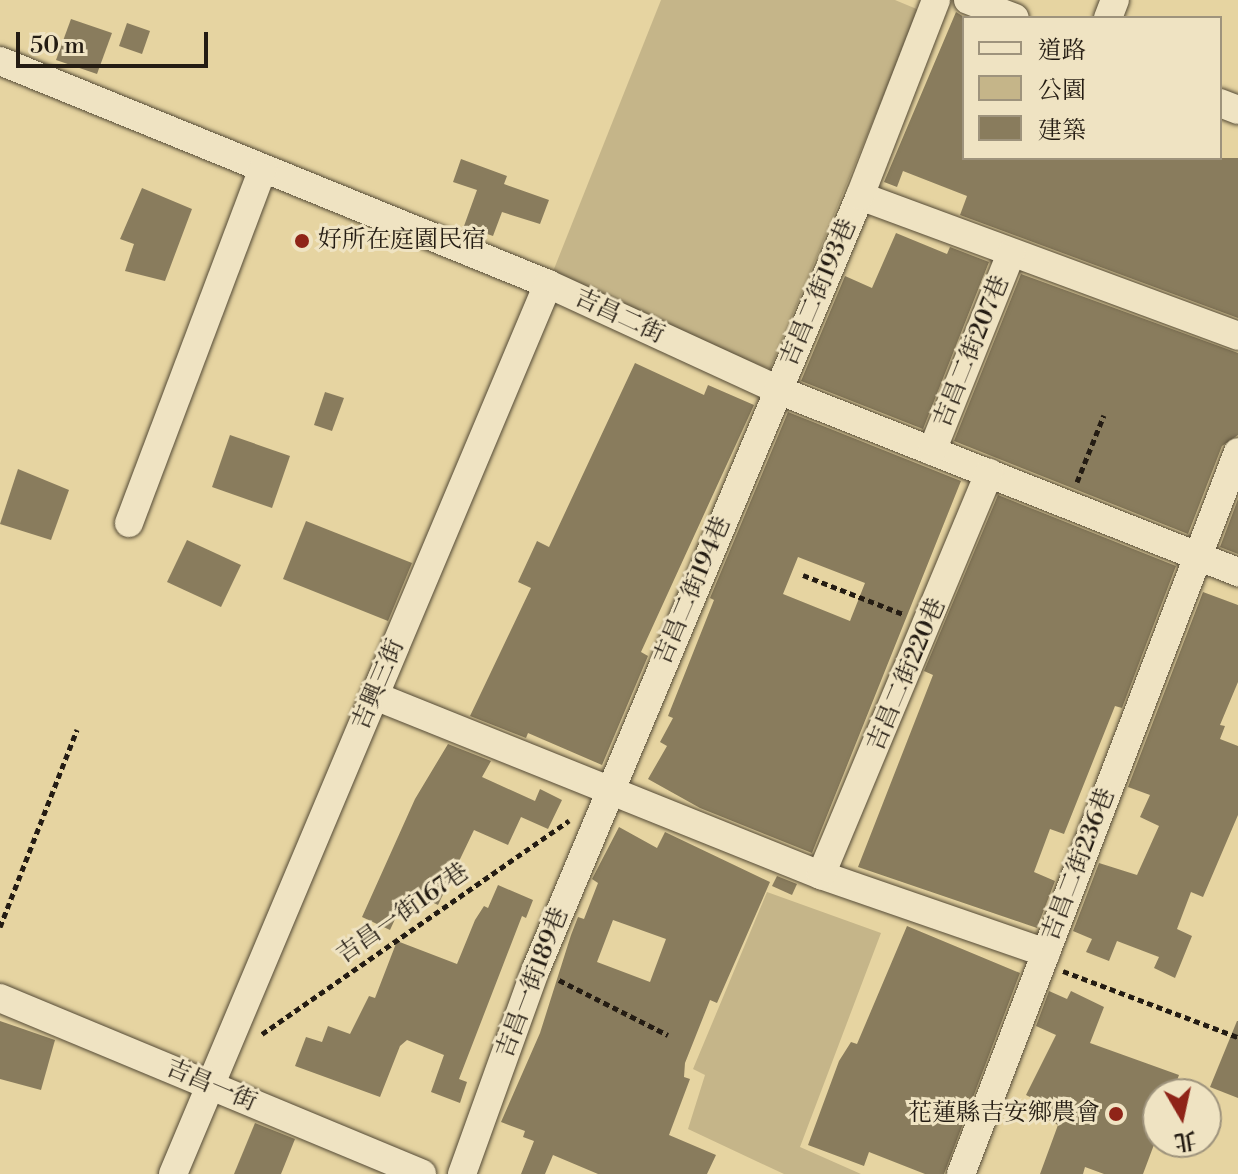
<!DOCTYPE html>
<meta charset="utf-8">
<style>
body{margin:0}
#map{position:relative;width:1238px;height:1174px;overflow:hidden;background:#e6d4a1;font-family:"Libre Bodoni","Noto Serif TC",serif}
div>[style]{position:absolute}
.green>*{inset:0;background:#c5b589}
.building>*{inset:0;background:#897c5d}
.path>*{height:5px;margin-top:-2.5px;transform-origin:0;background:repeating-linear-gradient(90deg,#241c13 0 6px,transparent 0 10px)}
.roads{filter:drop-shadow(0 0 2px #544a36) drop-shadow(0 0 2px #544a36)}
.street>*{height:28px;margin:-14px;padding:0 14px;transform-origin:14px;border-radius:14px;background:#efe3c2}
.dots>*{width:22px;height:22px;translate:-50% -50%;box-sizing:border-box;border:4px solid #efe3c2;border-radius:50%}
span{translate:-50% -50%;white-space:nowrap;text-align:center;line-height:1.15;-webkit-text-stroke:6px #efe3c2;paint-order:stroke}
.poi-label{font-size:24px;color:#241c13}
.left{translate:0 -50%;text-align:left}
.right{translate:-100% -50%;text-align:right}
.street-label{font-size:24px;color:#241c13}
.legend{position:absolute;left:962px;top:16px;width:260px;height:144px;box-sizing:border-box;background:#efe3c2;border:2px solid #9e937c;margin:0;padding:10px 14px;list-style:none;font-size:24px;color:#241c13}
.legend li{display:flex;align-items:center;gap:16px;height:40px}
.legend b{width:40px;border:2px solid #9e937c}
.north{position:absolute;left:1142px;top:1078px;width:80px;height:80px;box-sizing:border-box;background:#efe3c2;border:2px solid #9e937c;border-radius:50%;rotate:171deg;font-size:22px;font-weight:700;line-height:32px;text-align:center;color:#241c13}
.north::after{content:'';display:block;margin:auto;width:28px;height:36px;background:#8f2418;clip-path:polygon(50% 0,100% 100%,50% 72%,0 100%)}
.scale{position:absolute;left:16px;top:32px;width:192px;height:36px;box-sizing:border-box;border:4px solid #241c13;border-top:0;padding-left:10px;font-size:24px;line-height:28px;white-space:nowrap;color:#241c13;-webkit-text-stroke:6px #efe3c2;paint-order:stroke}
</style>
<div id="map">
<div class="green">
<div style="clip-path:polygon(661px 0,895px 0,919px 10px,770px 369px,548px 284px)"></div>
<div style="clip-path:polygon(767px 892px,881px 933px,800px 1147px,861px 1174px,784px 1174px,688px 1129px,705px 1075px,693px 1069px)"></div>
</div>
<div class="building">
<div style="clip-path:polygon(956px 12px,964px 17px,964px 158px,1238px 158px,1238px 318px,960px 215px,967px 196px,903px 171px,897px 187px,884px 182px)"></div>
<div style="clip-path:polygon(71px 19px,112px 33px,97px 74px,56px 60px)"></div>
<div style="clip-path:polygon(127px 23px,150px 31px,142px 54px,119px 46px)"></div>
<div style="clip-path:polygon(461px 159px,507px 176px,504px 184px,549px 200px,540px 224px,502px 212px,493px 236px,464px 226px,477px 190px,453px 182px)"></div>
<div style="clip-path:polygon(142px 188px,192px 209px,165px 281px,125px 271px,134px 244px,120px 239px)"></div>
<div style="clip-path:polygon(896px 233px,947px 254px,950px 247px,989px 262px,923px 429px,801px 381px,845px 276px,872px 288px)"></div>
<div style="clip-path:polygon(1021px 274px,1238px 353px,1238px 435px,1222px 446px,1188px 534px,954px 441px)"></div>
<div style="clip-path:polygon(635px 363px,704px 395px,708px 385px,754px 405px,641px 652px,648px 656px,602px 765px,528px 733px,526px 738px,470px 716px,531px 588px,518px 582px,537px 541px,549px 547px)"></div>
<div style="clip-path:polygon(325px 392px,344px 398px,332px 431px,314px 425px)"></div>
<div style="clip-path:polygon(evenodd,788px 412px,961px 481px,812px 853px,700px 808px,648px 779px,667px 746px,660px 742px,673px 718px,668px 716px,714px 600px,710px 598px,788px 412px,798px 557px,865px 583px,850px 621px,783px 594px,798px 557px)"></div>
<div style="clip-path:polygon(230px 435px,290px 456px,272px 508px,212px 487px)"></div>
<div style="clip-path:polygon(18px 469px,69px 490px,51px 540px,0 524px)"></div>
<div style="clip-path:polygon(998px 495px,1176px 566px,1122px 708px,1115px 706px,1064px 834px,1050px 829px,1034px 872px,1055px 881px,1037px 928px,858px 867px,933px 675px,924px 671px)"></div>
<div style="clip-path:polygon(1238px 499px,1238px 554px,1220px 547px)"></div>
<div style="clip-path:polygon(306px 521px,412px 563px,388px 621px,283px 579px)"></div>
<div style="clip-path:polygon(187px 540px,241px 565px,221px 607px,167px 582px)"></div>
<div style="clip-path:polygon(1203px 592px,1238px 605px,1238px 682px,1220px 725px,1225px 726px,1220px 739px,1238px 746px,1238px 815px,1203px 897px,1191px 892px,1177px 929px,1192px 936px,1175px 978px,1154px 968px,1159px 957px,1117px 941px,1109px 961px,1086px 952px,1092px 939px,1073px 931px,1099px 863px,1137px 875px,1159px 826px,1140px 817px,1150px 795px,1128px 787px)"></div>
<div style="clip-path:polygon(448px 744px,491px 761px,482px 777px,535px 801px,540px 789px,562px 800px,548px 829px,521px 817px,508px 845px,474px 830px,438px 905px,408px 891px,390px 930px,362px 917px,415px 799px)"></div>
<div style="clip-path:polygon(evenodd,619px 827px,657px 848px,665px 832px,770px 882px,717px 1003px,710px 1000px,685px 1063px,684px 1077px,690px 1079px,669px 1135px,716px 1155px,707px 1174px,598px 1174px,553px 1155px,545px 1174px,521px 1174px,534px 1141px,523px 1137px,525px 1131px,501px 1122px,540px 1033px,571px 935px,578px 917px,584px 919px,598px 883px,592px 879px,619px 827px,613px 920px,666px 939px,650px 982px,597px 962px,613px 920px)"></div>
<div style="clip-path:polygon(777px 876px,797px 884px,792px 895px,772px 886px)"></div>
<div style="clip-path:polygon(498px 885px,533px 900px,526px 918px,522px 916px,459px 1079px,467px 1082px,460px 1103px,431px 1092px,444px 1055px,407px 1040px,400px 1046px,380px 1097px,295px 1066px,306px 1037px,322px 1042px,328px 1026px,350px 1034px,369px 996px,375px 998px,397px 941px,457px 964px,475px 920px,484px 906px,488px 908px)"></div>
<div style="clip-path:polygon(907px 926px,1020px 973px,944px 1174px,925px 1174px,869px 1152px,864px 1166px,808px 1145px,839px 1061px,851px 1042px,857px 1044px)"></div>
<div style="clip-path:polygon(1049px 991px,1067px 999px,1071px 991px,1104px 1007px,1090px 1043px,1179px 1075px,1172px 1094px,1158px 1094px,1158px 1134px,1143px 1174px,1104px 1174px,1085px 1167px,1083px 1174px,1040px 1174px,1058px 1125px,1026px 1109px,1032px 1098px,1026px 1095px,1056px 1035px,1036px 1026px)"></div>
<div style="clip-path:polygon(0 1021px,55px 1040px,41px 1090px,0 1079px)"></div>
<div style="clip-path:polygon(1237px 1021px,1238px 1021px,1238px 1098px,1210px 1087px)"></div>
<div style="clip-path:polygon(255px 1123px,295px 1139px,281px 1174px,234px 1174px)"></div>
</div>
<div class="path">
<div style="left:1077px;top:482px;width:72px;rotate:-68.1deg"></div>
<div style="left:803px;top:575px;width:107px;rotate:21.3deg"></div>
<div style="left:0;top:927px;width:212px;rotate:-68.7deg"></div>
<div style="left:1063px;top:971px;width:187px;rotate:20.7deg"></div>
<div style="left:559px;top:980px;width:122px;rotate:26.8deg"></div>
<div style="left:262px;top:1034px;width:374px;rotate:-34.8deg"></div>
</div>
<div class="roads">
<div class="street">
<div style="left:968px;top:0;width:50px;rotate:21deg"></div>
<div style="left:1108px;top:18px;width:19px;rotate:-69deg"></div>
<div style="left:0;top:61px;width:592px;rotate:22.14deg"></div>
<div style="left:548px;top:284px;width:253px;rotate:24.7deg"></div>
<div style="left:778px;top:390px;width:495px;rotate:21.6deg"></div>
<div style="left:1220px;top:103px;width:19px;rotate:21deg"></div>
<div style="left:860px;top:196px;width:403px;rotate:20.3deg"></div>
<div style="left:932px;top:451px;width:213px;rotate:-68.2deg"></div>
<div style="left:129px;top:523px;width:379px;rotate:-69.3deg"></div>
<div style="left:375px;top:696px;width:481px;rotate:21.9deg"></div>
<div style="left:821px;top:875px;width:238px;rotate:19.1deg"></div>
<div style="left:821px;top:875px;width:436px;rotate:-67.3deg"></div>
<div style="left:0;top:998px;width:457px;rotate:22.6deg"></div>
<div style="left:173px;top:1174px;width:966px;rotate:-67.15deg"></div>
<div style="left:462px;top:1174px;width:218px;rotate:-70.2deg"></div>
<div style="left:536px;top:969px;width:838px;rotate:-67.26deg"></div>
<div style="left:860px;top:196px;width:210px;rotate:-68.8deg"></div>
<div style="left:961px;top:1174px;width:773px;rotate:-69.01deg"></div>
</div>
</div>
<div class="dots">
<div style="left:302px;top:241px;background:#8f2418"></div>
<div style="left:1116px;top:1114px;background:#8f2418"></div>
</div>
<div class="poi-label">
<span class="left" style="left:318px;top:241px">好所在庭園民宿</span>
<span class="right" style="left:1100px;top:1114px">花蓮縣吉安鄉農會</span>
</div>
<div class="street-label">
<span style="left:819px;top:293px;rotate:-67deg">吉昌二街193巷</span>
<span style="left:619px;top:317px;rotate:25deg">吉昌二街</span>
<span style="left:972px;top:352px;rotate:-68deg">吉昌二街207巷</span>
<span style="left:693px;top:591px;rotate:-67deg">吉昌二街194巷</span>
<span style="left:907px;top:675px;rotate:-67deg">吉昌二街220巷</span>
<span style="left:379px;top:685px;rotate:-67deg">吉興三街</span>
<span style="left:1079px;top:865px;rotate:-69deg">吉昌二街236巷</span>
<span style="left:403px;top:914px;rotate:-35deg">吉昌一街167巷</span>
<span style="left:533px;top:983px;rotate:-69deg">吉昌一街189巷</span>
<span style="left:211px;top:1086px;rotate:23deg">吉昌一街</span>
</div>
<ul class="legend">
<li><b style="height:10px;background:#efe3c2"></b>道路</li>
<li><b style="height:22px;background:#c5b589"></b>公園</li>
<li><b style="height:22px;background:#897c5d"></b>建築</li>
</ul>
<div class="north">北</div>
<div class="scale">50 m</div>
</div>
